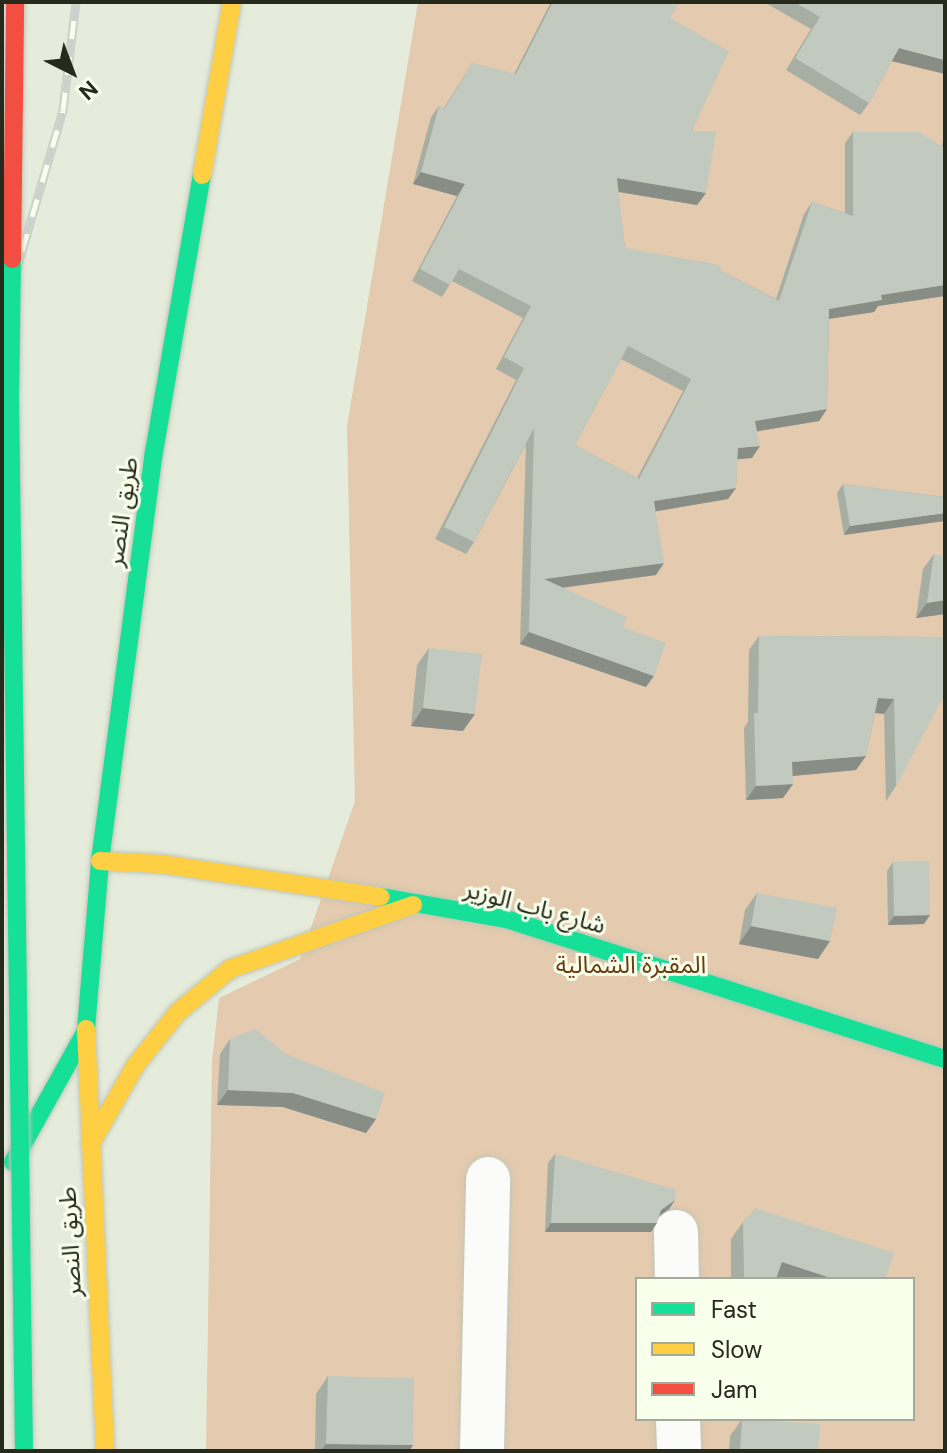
<!DOCTYPE html>
<meta charset="utf-8">
<style>
body{margin:0}
#map{position:relative;width:947px;height:1453px;overflow:hidden;background:#e6ecdb;font-family:"DM Sans","Noto Sans Arabic",sans-serif}
div>[style]{position:absolute}
.green>*{inset:0;background:#e4caae}
.roads{filter:drop-shadow(0 0 2px #c1c6b8) drop-shadow(0 0 2px #c1c6b8)}
.street>*{height:44px;margin:-22px;padding:0 22px;transform-origin:22px;border-radius:22px;background:#fbfcfa}
.fast>*{height:18px;margin:-9px;padding:0 9px;transform-origin:9px;border-radius:9px;background:#16e098}
.slow>*{height:18px;margin:-9px;padding:0 9px;transform-origin:9px;border-radius:9px;background:#ffcf43}
.rail>*{height:9px;margin-top:-4.5px;transform-origin:0;background:repeating-linear-gradient(90deg,#f8ffeb 0 18px,#ced0cb 0 36px);box-sizing:border-box;border-block:2px solid #ced0cb}
.bridges{filter:drop-shadow(0 0 2px #c1c6b8) drop-shadow(0 0 2px #c1c6b8)}
.fast-bridge>*{height:18px;margin:-9px;padding:0 9px;transform-origin:9px;border-radius:9px;background:#16e098}
.jam-bridge>*{height:18px;margin:-9px;padding:0 9px;transform-origin:9px;border-radius:9px;background:#f24e42}
.wall>*{inset:0;background:#a7aea4}
.shaded-wall>*{inset:0;background:#888d86}
.building>*{inset:0;background:#c2cabf}
span{translate:-50% -50%;white-space:nowrap;text-align:center;line-height:1.15;-webkit-text-stroke:6px #f8ffeb;paint-order:stroke}
.street-label{font-size:24px;color:#262a1d}
.park-label{font-size:24px;color:#6c3b0e}
.frame{position:absolute;inset:0;border:4px solid #262a1d;pointer-events:none}
.legend{position:absolute;left:635px;top:1277px;width:280px;height:144px;box-sizing:border-box;background:#f8ffeb;border:2px solid #a4aa99;margin:0;padding:10px 14px;list-style:none;font-size:24px;color:#262a1d}
.legend li{display:flex;align-items:center;gap:16px;height:40px}
.legend b{width:40px;border:2px solid #a4aa99}
.north{position:absolute;left:32px;top:32px;width:80px;height:80px;-webkit-text-stroke:6px #f8ffeb;paint-order:stroke;rotate:138deg;font-size:22px;font-weight:700;line-height:32px;text-align:center;color:#262a1d}
.north::after{content:'';display:block;margin:auto;width:28px;height:36px;background:#262a1d;clip-path:polygon(50% 0,100% 100%,50% 72%,0 100%)}
</style>
<div id="map">
<div class="green">
<div style="clip-path:polygon(evenodd,418px 2px,945px 2px,945px 1451px,206px 1451px,212px 1061px,219px 998px,300px 959px,355px 801px,347px 426px,418px 2px,637px 1279px,913px 1279px,913px 1419px,637px 1419px,637px 1279px)"></div>
</div>
<div class="roads">
<div class="street">
<div style="left:676px;top:1232px;width:47px;rotate:88.8deg"></div>
<div style="left:678px;top:1419px;width:32px;rotate:88deg"></div>
<div style="left:482px;top:1451px;width:272px;rotate:-88.7deg"></div>
</div>
<div class="fast">
<div style="left:381px;top:897px;width:127px;rotate:10deg"></div>
<div style="left:506px;top:919px;width:461px;rotate:17.7deg"></div>
<div style="left:86px;top:1029px;width:169px;rotate:-85.2deg"></div>
<div style="left:100px;top:861px;width:413px;rotate:-82.5deg"></div>
<div style="left:154px;top:452px;width:281px;rotate:-80.2deg"></div>
<div style="left:13px;top:1162px;width:150px;rotate:-60.9deg"></div>
</div>
<div class="slow">
<div style="left:202px;top:175px;width:176px;rotate:-80.2deg"></div>
<div style="left:100px;top:861px;width:61px;rotate:2.8deg"></div>
<div style="left:161px;top:864px;width:222px;rotate:8.5deg"></div>
<div style="left:86px;top:1029px;width:422px;rotate:87.4deg"></div>
<div style="left:90px;top:1145px;width:91px;rotate:-60.3deg"></div>
<div style="left:135px;top:1066px;width:69px;rotate:-51.5deg"></div>
<div style="left:178px;top:1012px;width:67px;rotate:-39.6deg"></div>
<div style="left:230px;top:969px;width:194px;rotate:-19.3deg"></div>
</div>
</div>
<div class="rail">
<div style="left:2px;top:320px;width:219px;rotate:-73.8deg"></div>
<div style="left:63px;top:110px;width:109px;rotate:-83.1deg"></div>
</div>
<div class="bridges">
<div class="fast-bridge">
<div style="left:12px;top:259px;width:137px;rotate:90.8deg"></div>
<div style="left:10px;top:396px;width:1055px;rotate:89.24deg"></div>
</div>
<div class="jam-bridge">
<div style="left:12px;top:259px;width:257px;rotate:-89.3deg"></div>
</div>
</div>
<div class="wall">
<div style="clip-path:polygon(evenodd,551px 2px,679px 2px,670px 18px,706px 193px,697px 205px,618px 192px,625px 248px,720px 270px,776px 299px,804px 214px,812px 202px,845px 213px,845px 143px,853px 132px,942px 146px,945px 130px,945px 296px,878px 306px,874px 312px,829px 319px,827px 409px,819px 421px,757px 431px,752px 458px,737px 459px,736px 488px,728px 499px,656px 511px,656px 575px,562px 588px,623px 627px,646px 687px,520px 644px,526px 444px,474px 542px,466px 554px,435px 539px,516px 380px,496px 369px,523px 318px,452px 281px,442px 297px,412px 281px,457px 196px,413px 184px,431px 117px,439px 106px,444px 108px,472px 63px,514px 74px,551px 2px,621px 359px,683px 391px,637px 478px,575px 445px,621px 359px)"></div>
<div style="clip-path:polygon(764px 2px,944px 2px,892px 61px,869px 103px,860px 115px,786px 70px,811px 29px)"></div>
<div style="clip-path:polygon(843px 484px,945px 497px,844px 535px,837px 493px)"></div>
<div style="clip-path:polygon(934px 554px,945px 614px,916px 618px,923px 569px)"></div>
<div style="clip-path:polygon(759px 636px,945px 637px,896px 786px,886px 801px,884px 714px,875px 713px,866px 756px,856px 770px,792px 776px,793px 784px,783px 798px,746px 800px,744px 728px,748px 722px,749px 650px)"></div>
<div style="clip-path:polygon(429px 648px,463px 731px,411px 726px,417px 665px)"></div>
<div style="clip-path:polygon(893px 862px,924px 924px,888px 925px,887px 871px)"></div>
<div style="clip-path:polygon(757px 893px,830px 941px,818px 959px,739px 944px,745px 910px)"></div>
<div style="clip-path:polygon(230px 1039px,286px 1054px,376px 1119px,366px 1133px,283px 1107px,217px 1105px,220px 1054px)"></div>
<div style="clip-path:polygon(555px 1154px,675px 1200px,669px 1209px,659px 1216px,651px 1232px,545px 1232px,548px 1163px)"></div>
<div style="clip-path:polygon(743px 1222px,885px 1279px,731px 1279px,731px 1239px)"></div>
<div style="clip-path:polygon(328px 1376px,413px 1445px,409px 1451px,315px 1451px,316px 1394px)"></div>
<div style="clip-path:polygon(742px 1419px,818px 1451px,729px 1451px,730px 1436px)"></div>
</div>
<div class="shaded-wall">
<div style="clip-path:polygon(899px 48px,945px 60px,945px 74px,891px 61px)"></div>
<div style="clip-path:polygon(421px 172px,465px 184px,457px 196px,413px 184px)"></div>
<div style="clip-path:polygon(617px 178px,706px 193px,697px 205px,608px 190px)"></div>
<div style="clip-path:polygon(945px 285px,945px 296px,878px 306px,874px 312px,821px 320px,829px 309px,881px 295px)"></div>
<div style="clip-path:polygon(827px 409px,819px 421px,747px 433px,755px 421px)"></div>
<div style="clip-path:polygon(760px 446px,752px 458px,729px 460px,738px 448px)"></div>
<div style="clip-path:polygon(736px 488px,728px 499px,646px 513px,654px 501px)"></div>
<div style="clip-path:polygon(945px 513px,945px 521px,844px 535px,850px 526px)"></div>
<div style="clip-path:polygon(664px 563px,656px 575px,536px 591px,544px 579px)"></div>
<div style="clip-path:polygon(945px 600px,945px 614px,916px 618px,927px 603px)"></div>
<div style="clip-path:polygon(529px 632px,654px 676px,646px 687px,520px 644px)"></div>
<div style="clip-path:polygon(878px 698px,894px 699px,884px 714px,868px 712px)"></div>
<div style="clip-path:polygon(423px 708px,475px 714px,463px 731px,411px 726px)"></div>
<div style="clip-path:polygon(866px 756px,856px 770px,782px 777px,792px 762px)"></div>
<div style="clip-path:polygon(793px 784px,783px 798px,746px 800px,756px 786px)"></div>
<div style="clip-path:polygon(930px 915px,924px 924px,888px 925px,894px 916px)"></div>
<div style="clip-path:polygon(751px 926px,830px 941px,818px 959px,739px 944px)"></div>
<div style="clip-path:polygon(228px 1090px,293px 1093px,376px 1119px,366px 1133px,283px 1107px,217px 1105px)"></div>
<div style="clip-path:polygon(675px 1200px,669px 1209px,655px 1219px,661px 1210px)"></div>
<div style="clip-path:polygon(551px 1223px,657px 1223px,651px 1232px,545px 1232px)"></div>
<div style="clip-path:polygon(782px 1262px,834px 1279px,770px 1279px)"></div>
<div style="clip-path:polygon(326px 1444px,413px 1445px,409px 1451px,321px 1451px)"></div>
</div>
<div class="building">
<div style="clip-path:polygon(evenodd,553px 2px,679px 2px,670px 18px,729px 51px,692px 131px,716px 131px,706px 193px,617px 178px,625px 248px,721px 265px,720px 270px,779px 301px,812px 202px,853px 216px,853px 132px,919px 132px,945px 148px,945px 285px,881px 295px,882px 300px,829px 309px,827px 409px,755px 421px,760px 446px,738px 448px,736px 488px,654px 501px,664px 563px,544px 579px,627px 617px,623px 627px,666px 643px,654px 676px,529px 632px,534px 428px,474px 542px,444px 527px,524px 368px,504px 357px,531px 306px,459px 269px,450px 285px,420px 269px,465px 184px,421px 172px,439px 106px,445px 108px,472px 63px,516px 74px,553px 2px,628px 346px,691px 379px,639px 479px,575px 445px,628px 346px)"></div>
<div style="clip-path:polygon(794px 2px,944px 2px,945px 3px,945px 60px,899px 48px,869px 103px,795px 58px,820px 17px)"></div>
<div style="clip-path:polygon(843px 484px,945px 497px,945px 513px,850px 526px)"></div>
<div style="clip-path:polygon(934px 554px,945px 556px,945px 600px,927px 603px)"></div>
<div style="clip-path:polygon(759px 636px,945px 637px,945px 694px,896px 786px,894px 699px,878px 698px,866px 756px,792px 762px,793px 784px,756px 786px,754px 713px,758px 713px)"></div>
<div style="clip-path:polygon(429px 648px,482px 654px,475px 714px,423px 708px)"></div>
<div style="clip-path:polygon(929px 861px,930px 915px,894px 916px,893px 862px)"></div>
<div style="clip-path:polygon(757px 893px,837px 908px,830px 941px,751px 926px)"></div>
<div style="clip-path:polygon(255px 1029px,286px 1054px,385px 1093px,376px 1119px,293px 1093px,228px 1090px,230px 1039px)"></div>
<div style="clip-path:polygon(555px 1154px,676px 1190px,675px 1200px,661px 1210px,657px 1223px,551px 1223px)"></div>
<div style="clip-path:polygon(755px 1208px,894px 1253px,885px 1279px,834px 1279px,782px 1262px,776px 1279px,747px 1279px,744px 1278px,743px 1222px)"></div>
<div style="clip-path:polygon(328px 1376px,414px 1378px,413px 1445px,326px 1444px)"></div>
<div style="clip-path:polygon(742px 1419px,820px 1424px,818px 1451px,740px 1451px)"></div>
</div>
<div class="street-label">
<span style="left:122px;top:512px;rotate:-82deg">طريق النصر</span>
<span style="left:535px;top:907px;rotate:15deg">شارع باب الوزير</span>
<span style="left:70px;top:1242px;rotate:-93deg">طريق النصر</span>
</div>
<div class="park-label">
<span style="left:631px;top:965px">المقبرة الشمالية</span>
</div>
<div class="frame"></div>
<ul class="legend">
<li><b style="height:10px;background:#16e098"></b>Fast</li>
<li><b style="height:10px;background:#ffcf43"></b>Slow</li>
<li><b style="height:10px;background:#f24e42"></b>Jam</li>
</ul>
<div class="north">N</div>
</div>
